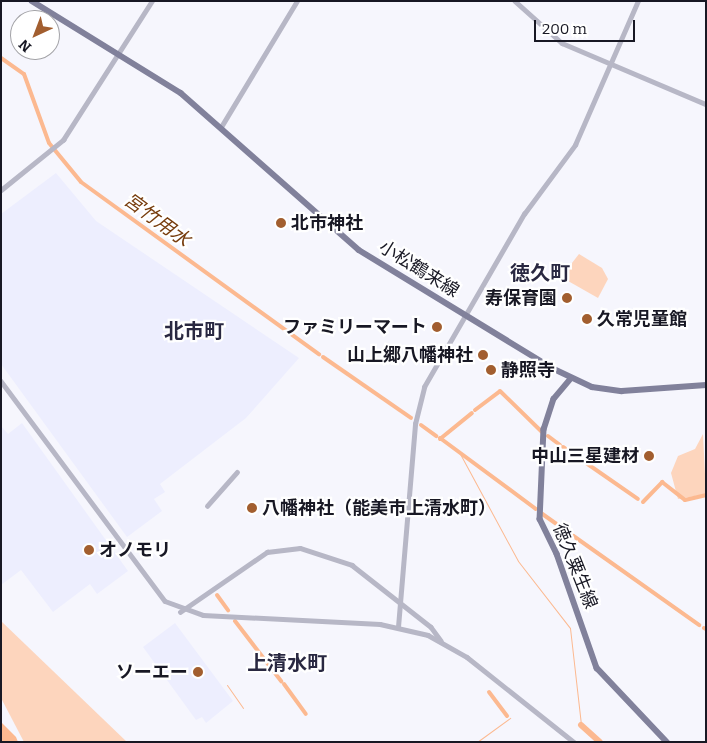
<!DOCTYPE html>
<meta charset="utf-8">
<style>
body{margin:0}
#map{position:relative;width:707px;height:743px;overflow:hidden;background:#f6f6fd;font-family:Bitter,"Noto Sans JP",serif}
div>[style]{position:absolute}
.built>*{inset:0;background:#edeefe}
.green>*{inset:0;background:#fdd5bd}
.water>*{inset:0;background:#fcb990}
.stream>*{height:1px;margin:-0.5px;padding:0 0.5px;transform-origin:0.5px;border-radius:0.5px;background:#fcb990}
.canal>*{height:4px;margin:-2px;padding:0 2px;transform-origin:2px;border-radius:2px;background:#fcb990}
.river>*{height:6px;margin:-3px;padding:0 3px;transform-origin:3px;border-radius:3px;background:#fcb990}
.minor>*{height:4.5px;margin:-2.25px;padding:0 2.25px;transform-origin:2.25px;border-radius:2.25px;background:#b7b7c6}
.major>*{height:5.5px;margin:-2.75px;padding:0 2.75px;transform-origin:2.75px;border-radius:2.75px;background:#81819b}
.dots>*{width:14px;height:14px;translate:-50% -50%;box-sizing:border-box;border:2px solid #fff;border-radius:50%}
span{translate:-50% -50%;white-space:nowrap;text-align:center;line-height:1.15;-webkit-text-stroke:4.5px #fff;paint-order:stroke}
.poi-label{font-size:18px;color:#181824;font-weight:700}
.left{translate:0 -50%;text-align:left}
.right{translate:-100% -50%;text-align:right}
.street-label{font-size:18px;color:#181824}
.water-label{font-size:19px;color:#773c0d;font-style:italic}
.quarter-label{font-size:20px;color:#292841;font-weight:700}
.frame{position:absolute;inset:0;border:2px solid #181824;pointer-events:none}
.north{position:absolute;left:10px;top:10px;width:50px;height:50px;box-sizing:border-box;background:#fff;border:1px solid #a3a3a7;border-radius:50%;rotate:223deg;font-size:14px;font-weight:700;line-height:20px;text-align:center;color:#181824}
.north::after{content:'';display:block;margin:auto;width:18px;height:22px;background:#a25e2f;clip-path:polygon(50% 0,100% 100%,50% 72%,0 100%)}
.scale{position:absolute;left:534px;top:20px;width:101px;height:22px;box-sizing:border-box;border:2px solid #181824;border-top:0;padding-left:6px;font-size:15px;line-height:18px;white-space:nowrap;color:#181824;-webkit-text-stroke:4px #fff;paint-order:stroke}
</style>
<div id="map">
<div class="built">
<div style="clip-path:polygon(56px 173px,96px 221px,299px 358px,246px 418px,160px 484px,165px 492px,154px 499px,162px 511px,127px 537px,1px 364px,1px 214px)"></div>
<div style="clip-path:polygon(22px 423px,128px 571px,97px 594px,90px 584px,53px 612px,21px 570px,1px 585px,1px 426px,8px 434px)"></div>
<div style="clip-path:polygon(175px 623px,233px 701px,206px 723px,202px 717px,196px 720px,143px 647px)"></div>
</div>
<div class="green">
<div style="clip-path:polygon(579px 254px,602px 268px,608px 279px,598px 298px,561px 277px)"></div>
<div style="clip-path:polygon(703px 434px,706px 494px,678px 499px,671px 473px,678px 456px,695px 449px)"></div>
<div style="clip-path:polygon(1px 621px,127px 742px,24px 742px,1px 698px)"></div>
</div>
<div class="water">
<div style="clip-path:polygon(1px 722px,16px 737px,18px 742px,1px 742px)"></div>
</div>
<div class="stream">
<div style="left:458px;top:450px;width:126px;rotate:61.6deg"></div>
<div style="left:518px;top:561px;width:85px;rotate:52.2deg"></div>
<div style="left:570px;top:628px;width:98px;rotate:83.5deg"></div>
<div style="left:227px;top:685px;width:28px;rotate:55deg"></div>
<div style="left:477px;top:742px;width:41px;rotate:-36deg"></div>
</div>
<div class="canal">
<div style="left:1px;top:58px;width:28px;rotate:35deg"></div>
<div style="left:24px;top:74px;width:73px;rotate:70.1deg"></div>
<div style="left:49px;top:143px;width:50px;rotate:50.6deg"></div>
<div style="left:81px;top:182px;width:294px;rotate:35.9deg"></div>
<div style="left:323px;top:357px;width:107px;rotate:34.7deg"></div>
<div style="left:475px;top:410px;width:31px;rotate:-37deg"></div>
<div style="left:500px;top:391px;width:59px;rotate:44.3deg"></div>
<div style="left:421px;top:425px;width:19px;rotate:36deg"></div>
<div style="left:548px;top:436px;width:15px;rotate:37deg"></div>
<div style="left:440px;top:438px;width:119px;rotate:36.5deg"></div>
<div style="left:440px;top:439px;width:41px;rotate:-39.1deg"></div>
<div style="left:563px;top:447px;width:91px;rotate:34.7deg"></div>
<div style="left:643px;top:502px;width:28px;rotate:-46deg"></div>
<div style="left:662px;top:482px;width:29px;rotate:38deg"></div>
<div style="left:685px;top:500px;width:22px;rotate:-13deg"></div>
<div style="left:541px;top:513px;width:194px;rotate:35.3deg"></div>
<div style="left:217px;top:595px;width:19px;rotate:54deg"></div>
<div style="left:235px;top:621px;width:76px;rotate:52.5deg"></div>
<div style="left:704px;top:628px;width:2px;rotate:27deg"></div>
<div style="left:284px;top:684px;width:37px;rotate:54deg"></div>
<div style="left:489px;top:692px;width:30px;rotate:53deg"></div>
</div>
<div class="river">
<div style="left:581px;top:725px;width:25px;rotate:42deg"></div>
</div>
<div class="minor">
<div style="left:515px;top:1px;width:63px;rotate:41.8deg"></div>
<div style="left:562px;top:43px;width:156px;rotate:23deg"></div>
<div style="left:221px;top:127px;width:147px;rotate:-58.9deg"></div>
<div style="left:1px;top:190px;width:80px;rotate:-38.9deg"></div>
<div style="left:63px;top:140px;width:165px;rotate:-57.4deg"></div>
<div style="left:1px;top:381px;width:274px;rotate:53.3deg"></div>
<div style="left:165px;top:601px;width:40px;rotate:20.2deg"></div>
<div style="left:203px;top:615px;width:177px;rotate:2.9deg"></div>
<div style="left:380px;top:624px;width:49px;rotate:12.9deg"></div>
<div style="left:428px;top:635px;width:45px;rotate:29.4deg"></div>
<div style="left:467px;top:657px;width:137px;rotate:38.5deg"></div>
<div style="left:207px;top:506px;width:45px;rotate:-48.6deg"></div>
<div style="left:180px;top:612px;width:106px;rotate:-34.6deg"></div>
<div style="left:267px;top:552px;width:33px;rotate:-7deg"></div>
<div style="left:300px;top:548px;width:55px;rotate:18.1deg"></div>
<div style="left:352px;top:565px;width:100px;rotate:38.1deg"></div>
<div style="left:431px;top:627px;width:17px;rotate:54deg"></div>
<div style="left:398px;top:627px;width:204px;rotate:-85.2deg"></div>
<div style="left:415px;top:424px;width:38px;rotate:-76deg"></div>
<div style="left:424px;top:387px;width:200px;rotate:-60deg"></div>
<div style="left:524px;top:214px;width:86px;rotate:-53.5deg"></div>
<div style="left:575px;top:145px;width:157px;rotate:-66.4deg"></div>
</div>
<div class="major">
<div style="left:32px;top:1px;width:175px;rotate:31.7deg"></div>
<div style="left:181px;top:93px;width:237px;rotate:41.4deg"></div>
<div style="left:359px;top:250px;width:226px;rotate:31.4deg"></div>
<div style="left:552px;top:368px;width:44px;rotate:25.4deg"></div>
<div style="left:592px;top:387px;width:30px;rotate:8deg"></div>
<div style="left:622px;top:391px;width:84px;rotate:-4.1deg"></div>
<div style="left:571px;top:379px;width:26px;rotate:130deg"></div>
<div style="left:554px;top:399px;width:32px;rotate:108deg"></div>
<div style="left:544px;top:429px;width:90px;rotate:92.5deg"></div>
<div style="left:540px;top:519px;width:39px;rotate:64deg"></div>
<div style="left:557px;top:554px;width:121px;rotate:70.7deg"></div>
<div style="left:597px;top:668px;width:102px;rotate:46.6deg"></div>
</div>
<div class="dots">
<div style="left:281px;top:223px;background:#a25e2f"></div>
<div style="left:567px;top:298px;background:#a25e2f"></div>
<div style="left:587px;top:319px;background:#a25e2f"></div>
<div style="left:437px;top:327px;background:#a25e2f"></div>
<div style="left:483px;top:355px;background:#a25e2f"></div>
<div style="left:491px;top:370px;background:#a25e2f"></div>
<div style="left:649px;top:456px;background:#a25e2f"></div>
<div style="left:252px;top:508px;background:#a25e2f"></div>
<div style="left:89px;top:550px;background:#a25e2f"></div>
<div style="left:198px;top:672px;background:#a25e2f"></div>
</div>
<div class="poi-label">
<span class="left" style="left:291px;top:223px">北市神社</span>
<span class="right" style="left:557px;top:298px">寿保育園</span>
<span class="left" style="left:597px;top:319px">久常児童館</span>
<span class="right" style="left:427px;top:327px">ファミリーマート</span>
<span class="right" style="left:473px;top:355px">山上郷八幡神社</span>
<span class="left" style="left:501px;top:370px">静照寺</span>
<span class="right" style="left:639px;top:456px">中山三星建材</span>
<span class="left" style="left:262px;top:508px">八幡神社（能美市上清水町）</span>
<span class="left" style="left:99px;top:550px">オノモリ</span>
<span class="right" style="left:188px;top:672px">ソーエー</span>
</div>
<div class="street-label">
<span style="left:419px;top:269px;rotate:32deg">小松鶴来線</span>
<span style="left:575px;top:566px;rotate:68deg">徳久粟生線</span>
</div>
<div class="water-label">
<span style="left:157px;top:220px;rotate:36deg">宮竹用水</span>
</div>
<div class="quarter-label">
<span style="left:540px;top:273px">徳久町</span>
<span style="left:194px;top:331px">北市町</span>
<span style="left:287px;top:663px">上清水町</span>
</div>
<div class="frame"></div>
<div class="north">N</div>
<div class="scale">200 m</div>
</div>
